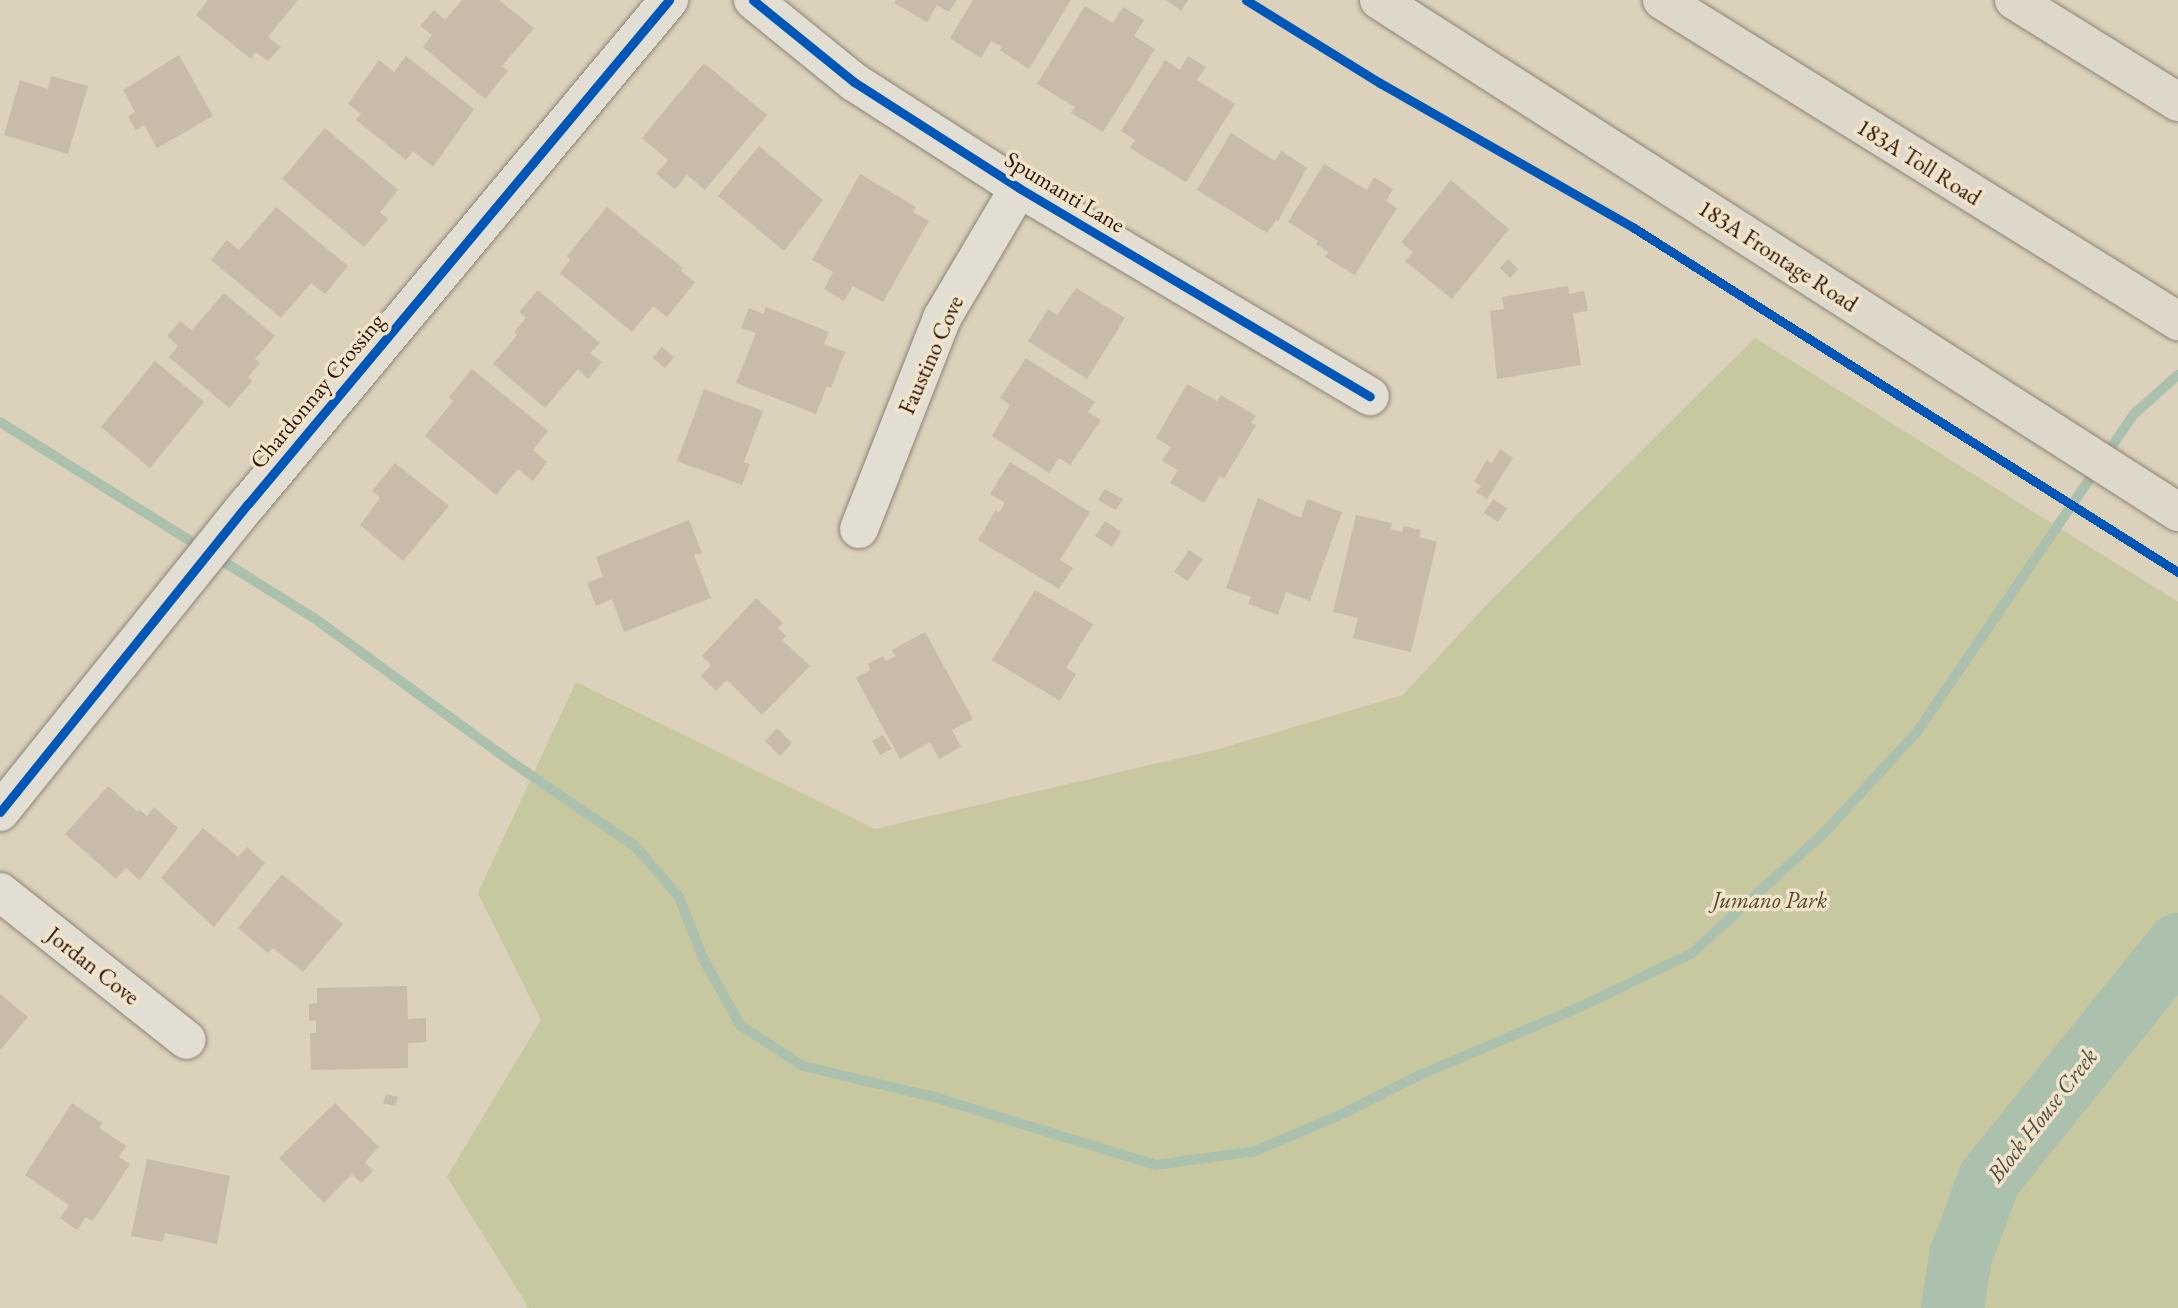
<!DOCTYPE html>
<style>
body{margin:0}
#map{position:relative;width:2178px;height:1308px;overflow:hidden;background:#dcd1ba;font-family:"EB Garamond",serif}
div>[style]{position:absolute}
.green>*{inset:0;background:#c7c7a0}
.stream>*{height:10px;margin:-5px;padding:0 5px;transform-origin:5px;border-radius:5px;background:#acc0ae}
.river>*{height:63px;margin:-31.5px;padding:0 31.5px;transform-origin:31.5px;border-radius:31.5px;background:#acc0ae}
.building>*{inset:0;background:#c9bba9}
.roads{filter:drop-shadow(0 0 2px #8d8376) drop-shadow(0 0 2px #8d8376)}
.minor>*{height:38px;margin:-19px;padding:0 19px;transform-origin:19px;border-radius:19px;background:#e3ded3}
.major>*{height:38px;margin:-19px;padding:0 19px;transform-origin:19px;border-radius:19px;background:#ded8cb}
.highway>*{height:38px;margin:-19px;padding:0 19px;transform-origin:19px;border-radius:19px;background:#ded8cb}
.cycleway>*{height:9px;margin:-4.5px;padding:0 4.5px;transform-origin:4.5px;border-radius:4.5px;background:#0057b8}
span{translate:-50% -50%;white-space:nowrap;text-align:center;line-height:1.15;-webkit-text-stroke:7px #f1e4ca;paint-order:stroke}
.street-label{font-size:23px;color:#2b1206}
.park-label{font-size:23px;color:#55462e;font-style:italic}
.water-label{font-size:24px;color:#514c3f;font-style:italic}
</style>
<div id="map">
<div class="green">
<div style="clip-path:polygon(1755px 338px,2178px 602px,2178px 1308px,529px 1308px,447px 1177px,541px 1020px,478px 893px,576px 682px,875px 829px,1219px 749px,1403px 695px,1489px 602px)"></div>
</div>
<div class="stream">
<div style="left:0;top:422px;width:370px;rotate:32deg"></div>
<div style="left:314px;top:618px;width:246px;rotate:36.1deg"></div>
<div style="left:513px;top:763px;width:149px;rotate:34.3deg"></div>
<div style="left:636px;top:847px;width:66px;rotate:49.3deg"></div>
<div style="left:679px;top:897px;width:66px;rotate:68.5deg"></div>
<div style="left:703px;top:958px;width:77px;rotate:61.1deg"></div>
<div style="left:740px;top:1025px;width:75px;rotate:33.1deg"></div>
<div style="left:803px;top:1066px;width:138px;rotate:13.4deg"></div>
<div style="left:937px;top:1098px;width:229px;rotate:17deg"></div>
<div style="left:1156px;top:1165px;width:100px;rotate:-8deg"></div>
<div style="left:1255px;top:1151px;width:90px;rotate:-22.9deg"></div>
<div style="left:1338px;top:1116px;width:89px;rotate:-26.6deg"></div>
<div style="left:1418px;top:1076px;width:176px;rotate:-23.1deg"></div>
<div style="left:1580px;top:1007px;width:124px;rotate:-25.7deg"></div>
<div style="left:1692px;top:953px;width:178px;rotate:-42.3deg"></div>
<div style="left:1824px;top:833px;width:137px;rotate:-47.4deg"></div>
<div style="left:1917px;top:732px;width:385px;rotate:-55.7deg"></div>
<div style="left:2134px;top:414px;width:59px;rotate:-41.6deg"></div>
</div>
<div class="river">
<div style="left:1952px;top:1308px;width:53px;rotate:-81.3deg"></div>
<div style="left:1960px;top:1256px;width:83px;rotate:-69.6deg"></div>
<div style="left:1989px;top:1178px;width:301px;rotate:-51.1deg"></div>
</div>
<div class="building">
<div style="clip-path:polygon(208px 0,298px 0,268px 37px,281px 47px,268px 61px,256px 52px,251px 59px,196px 15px)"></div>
<div style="clip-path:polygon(462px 0,499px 0,534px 28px,502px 66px,508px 71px,485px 99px,423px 47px,432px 35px,420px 26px,434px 10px,445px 20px)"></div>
<div style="clip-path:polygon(896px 0,957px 0,949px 12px,937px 5px,927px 22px,894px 3px)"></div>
<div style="clip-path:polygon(973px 0,1071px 0,1029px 69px,1000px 50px,1002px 47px,991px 41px,981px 58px,950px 38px)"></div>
<div style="clip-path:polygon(1166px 0,1188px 0,1181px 11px)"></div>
<div style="clip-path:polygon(1085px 6px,1113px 23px,1123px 7px,1144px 20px,1134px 36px,1155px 49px,1103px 132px,1071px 113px,1075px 107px,1037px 84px)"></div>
<div style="clip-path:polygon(179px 55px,213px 116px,157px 148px,144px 125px,136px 130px,128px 116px,135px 112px,123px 90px)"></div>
<div style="clip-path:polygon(406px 56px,474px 109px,433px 167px,413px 151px,406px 160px,356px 120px,361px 114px,348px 104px,379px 60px,394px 72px)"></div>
<div style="clip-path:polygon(1188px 56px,1206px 67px,1197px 80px,1235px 104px,1186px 182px,1130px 148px,1135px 140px,1121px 131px,1165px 60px,1180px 70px)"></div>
<div style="clip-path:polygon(704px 63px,767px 115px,705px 190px,687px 175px,675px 189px,656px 174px,668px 160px,642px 138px)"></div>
<div style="clip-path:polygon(51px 76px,88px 86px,68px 154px,4px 135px,20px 80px,48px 89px)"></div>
<div style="clip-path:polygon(325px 128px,398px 190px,380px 212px,388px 219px,364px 247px,282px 179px)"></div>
<div style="clip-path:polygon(1231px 133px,1275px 161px,1281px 151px,1307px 168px,1278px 221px,1276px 220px,1267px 233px,1197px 190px)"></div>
<div style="clip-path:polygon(759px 146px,823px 200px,784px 251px,718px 196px)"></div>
<div style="clip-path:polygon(1324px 164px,1367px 190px,1374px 177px,1393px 189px,1386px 201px,1397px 208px,1355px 275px,1325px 257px,1328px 252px,1316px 244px,1318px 241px,1288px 222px)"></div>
<div style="clip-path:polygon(860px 174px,916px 207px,913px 212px,929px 221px,883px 302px,853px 286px,844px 301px,824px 289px,833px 272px,812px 260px)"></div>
<div style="clip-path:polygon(1451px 180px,1509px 229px,1452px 299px,1405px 261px,1413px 252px,1401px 242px)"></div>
<div style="clip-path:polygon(276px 207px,348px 266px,325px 294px,311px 283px,281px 318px,211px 260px,227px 240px,239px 250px)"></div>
<div style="clip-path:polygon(607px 207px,683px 268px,681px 271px,695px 282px,667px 317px,653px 306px,632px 332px,560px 273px,570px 260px,567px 256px)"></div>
<div style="clip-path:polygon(1508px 259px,1518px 269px,1510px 278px,1500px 268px)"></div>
<div style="clip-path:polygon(1568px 286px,1569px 294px,1584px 291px,1588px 311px,1573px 313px,1581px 365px,1497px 379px,1490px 311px,1504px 309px,1502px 297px)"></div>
<div style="clip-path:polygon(1076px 288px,1125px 318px,1087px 379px,1028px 341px,1048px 309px,1057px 315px)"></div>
<div style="clip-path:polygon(538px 290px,600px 343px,590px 353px,602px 362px,588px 379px,578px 369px,545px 408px,493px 364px,517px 335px,514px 332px,526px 318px,519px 312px)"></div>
<div style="clip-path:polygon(224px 293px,275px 336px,255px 359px,260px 363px,248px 377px,252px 381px,229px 408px,169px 357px,178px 346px,167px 336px,180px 321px,192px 330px)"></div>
<div style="clip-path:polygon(766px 307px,829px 332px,824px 344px,845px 352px,831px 388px,827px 386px,816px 414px,736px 383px,756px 333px,741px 328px,749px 308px,763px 314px)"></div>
<div style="clip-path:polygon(662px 347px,674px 357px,665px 368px,653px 358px)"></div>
<div style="clip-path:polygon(1026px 358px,1095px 402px,1088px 412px,1101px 420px,1070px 465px,1059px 458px,1049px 473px,992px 436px,1010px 405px,1000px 398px)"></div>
<div style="clip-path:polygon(155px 361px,204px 402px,150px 468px,101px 427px)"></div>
<div style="clip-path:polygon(472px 369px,548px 431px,533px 450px,547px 462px,533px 481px,518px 469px,496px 495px,425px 436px,453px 401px,449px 397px)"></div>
<div style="clip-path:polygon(1187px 384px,1217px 401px,1221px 395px,1256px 416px,1251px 423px,1256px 425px,1224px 479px,1220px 476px,1204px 503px,1170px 483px,1178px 470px,1162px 461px,1171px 447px,1156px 438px)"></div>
<div style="clip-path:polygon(704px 389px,763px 411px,744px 462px,750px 464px,742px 485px,677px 461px)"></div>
<div style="clip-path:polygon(1500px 449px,1513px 458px,1487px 499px,1476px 492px,1481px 486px,1474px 481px,1487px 460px,1492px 463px)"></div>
<div style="clip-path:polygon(1010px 462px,1090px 512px,1060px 560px,1073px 568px,1059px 589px,978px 540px,996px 510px,999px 513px,1005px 503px,990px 494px)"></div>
<div style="clip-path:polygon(395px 463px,449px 506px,403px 561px,360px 525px,380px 498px,372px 491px)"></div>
<div style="clip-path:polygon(1105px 489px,1123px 499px,1116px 510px,1098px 500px)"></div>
<div style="clip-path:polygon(1258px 498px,1301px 518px,1307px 499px,1342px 512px,1310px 601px,1286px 592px,1278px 615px,1248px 604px,1251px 597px,1226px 588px)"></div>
<div style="clip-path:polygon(1493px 499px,1507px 508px,1498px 522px,1484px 513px)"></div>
<div style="clip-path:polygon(1356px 515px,1392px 523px,1391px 529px,1402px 532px,1404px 526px,1421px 530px,1419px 537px,1437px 542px,1411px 652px,1353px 638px,1358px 618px,1333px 612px)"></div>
<div style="clip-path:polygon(689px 520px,702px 553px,694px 555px,711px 598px,624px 632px,612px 599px,596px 606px,587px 583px,603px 577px,596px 557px)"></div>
<div style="clip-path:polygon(1105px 521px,1121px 532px,1112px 547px,1095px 536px)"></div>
<div style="clip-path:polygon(1189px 550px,1203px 559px,1188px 581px,1174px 572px)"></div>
<div style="clip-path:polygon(1035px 590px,1093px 624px,1066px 668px,1076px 674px,1060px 701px,992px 660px)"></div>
<div style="clip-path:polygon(756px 598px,783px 623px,778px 628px,786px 636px,782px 640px,810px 666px,762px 715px,727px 680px,716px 691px,701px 676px,711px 665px,702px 656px)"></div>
<div style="clip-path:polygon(925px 632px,973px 719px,952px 730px,961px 747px,939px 759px,930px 742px,900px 759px,856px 678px,870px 670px,868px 664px,883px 656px,886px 661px,896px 656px,892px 650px)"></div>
<div style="clip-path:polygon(777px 728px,792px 743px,780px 756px,765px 741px)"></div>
<div style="clip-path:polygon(883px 735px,892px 749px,880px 755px,872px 741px)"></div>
<div style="clip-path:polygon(108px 786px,138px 812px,139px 809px,147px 816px,154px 807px,178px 828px,140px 880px,126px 868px,116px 879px,65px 834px)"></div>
<div style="clip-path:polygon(203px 828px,238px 857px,247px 847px,265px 863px,214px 927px,161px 878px)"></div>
<div style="clip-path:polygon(282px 874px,343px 924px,303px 972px,273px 948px,268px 953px,238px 928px)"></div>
<div style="clip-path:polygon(407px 986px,408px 1019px,426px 1018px,426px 1042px,408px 1043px,408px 1068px,311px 1070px,310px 1033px,316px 1033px,316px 1020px,309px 1021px,309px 1004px,317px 1003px,317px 988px)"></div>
<div style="clip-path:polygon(0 994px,28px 1017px,0 1050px)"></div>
<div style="clip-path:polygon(386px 1094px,398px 1097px,395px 1106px,383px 1103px)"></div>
<div style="clip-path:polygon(72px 1103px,102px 1123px,99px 1128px,126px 1146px,119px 1157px,130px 1164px,93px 1221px,86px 1217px,77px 1230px,60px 1218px,69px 1205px,25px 1175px)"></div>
<div style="clip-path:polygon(335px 1103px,379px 1147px,365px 1162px,373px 1171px,361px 1183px,352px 1174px,324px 1203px,279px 1158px)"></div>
<div style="clip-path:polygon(147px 1159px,230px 1176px,217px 1244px,165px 1233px,163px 1242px,131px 1236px)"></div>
</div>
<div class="roads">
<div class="minor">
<div style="left:753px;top:0;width:130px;rotate:39.1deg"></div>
<div style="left:854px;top:82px;width:196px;rotate:32.7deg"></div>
<div style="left:1019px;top:188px;width:408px;rotate:30.7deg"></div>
<div style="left:859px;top:529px;width:227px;rotate:-68.5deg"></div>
<div style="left:942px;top:318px;width:151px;rotate:-59.4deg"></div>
<div style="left:0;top:812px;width:395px;rotate:-51.2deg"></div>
<div style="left:248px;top:504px;width:657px;rotate:-50.13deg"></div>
<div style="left:0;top:892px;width:238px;rotate:38.4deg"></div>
</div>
<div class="major">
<div style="left:1379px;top:0;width:949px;rotate:32.65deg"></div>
</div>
<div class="highway">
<div style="left:1662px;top:0;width:608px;rotate:31.89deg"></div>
<div style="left:2014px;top:0;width:193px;rotate:31.9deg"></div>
</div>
</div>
<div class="cycleway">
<div style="left:753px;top:0;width:130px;rotate:39.1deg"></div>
<div style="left:854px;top:82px;width:196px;rotate:32.7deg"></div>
<div style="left:1019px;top:188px;width:408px;rotate:30.7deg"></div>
<div style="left:1246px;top:0;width:158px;rotate:31.8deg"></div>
<div style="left:1380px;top:83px;width:292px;rotate:29.7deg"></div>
<div style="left:1634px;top:228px;width:644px;rotate:32.31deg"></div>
<div style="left:0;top:812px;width:395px;rotate:-51.2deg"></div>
<div style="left:248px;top:504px;width:657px;rotate:-50.13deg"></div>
</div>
<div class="street-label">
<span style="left:1919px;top:162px;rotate:32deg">183A Toll Road</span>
<span style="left:1065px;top:192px;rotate:31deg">Spumanti Lane</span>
<span style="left:1778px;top:256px;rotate:33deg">183A Frontage Road</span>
<span style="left:931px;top:355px;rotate:-66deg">Faustino Cove</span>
<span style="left:317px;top:391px;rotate:-50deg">Chardonnay Crossing</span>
<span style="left:93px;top:966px;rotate:38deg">Jordan Cove</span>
</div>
<div class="park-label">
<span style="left:1770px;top:900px">Jumano Park</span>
</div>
<div class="water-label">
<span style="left:2042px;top:1115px;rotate:-52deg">Block House Creek</span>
</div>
</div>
